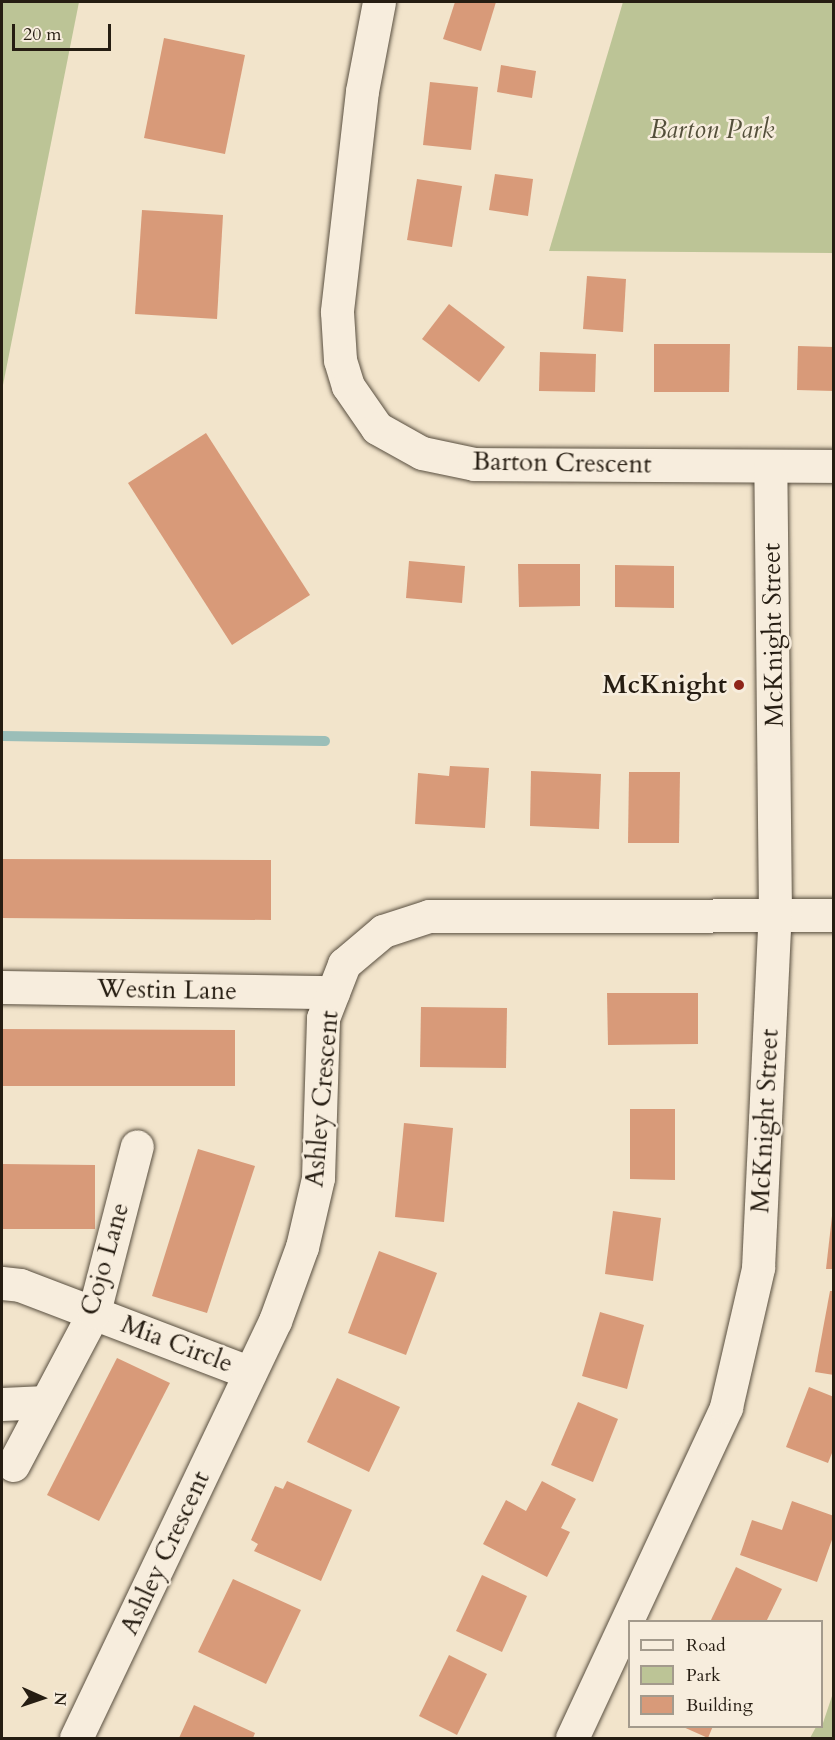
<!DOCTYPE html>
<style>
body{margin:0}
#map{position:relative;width:835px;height:1740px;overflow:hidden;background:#f2e4cb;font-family:Cardo,serif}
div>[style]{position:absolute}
.green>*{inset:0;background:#bcc496}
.stream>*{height:10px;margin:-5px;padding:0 5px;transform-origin:5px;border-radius:5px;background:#9bbeb8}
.building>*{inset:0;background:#d89a79}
.roads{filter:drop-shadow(0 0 2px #594f40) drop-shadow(0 0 2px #594f40)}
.minor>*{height:33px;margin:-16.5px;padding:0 16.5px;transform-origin:16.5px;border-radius:16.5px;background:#f7eddd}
.dots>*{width:16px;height:16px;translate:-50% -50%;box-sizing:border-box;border:3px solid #f7eddd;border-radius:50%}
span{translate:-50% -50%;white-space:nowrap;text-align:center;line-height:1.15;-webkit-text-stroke:5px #f7eddd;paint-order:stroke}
.park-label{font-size:26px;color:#534f3a;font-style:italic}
.street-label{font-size:26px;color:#261d12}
.poi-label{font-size:26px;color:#261d12;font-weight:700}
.right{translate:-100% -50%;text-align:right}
.frame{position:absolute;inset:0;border:3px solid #261d12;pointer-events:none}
.legend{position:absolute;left:628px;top:1620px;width:195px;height:108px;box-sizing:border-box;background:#f7eddd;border:2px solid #a39a8c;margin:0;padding:8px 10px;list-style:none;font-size:18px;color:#261d12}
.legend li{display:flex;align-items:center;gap:12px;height:30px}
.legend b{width:30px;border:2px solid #a39a8c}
.north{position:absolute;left:12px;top:1668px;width:60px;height:60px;-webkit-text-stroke:4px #f7eddd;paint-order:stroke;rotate:93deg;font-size:16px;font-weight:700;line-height:24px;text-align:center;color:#261d12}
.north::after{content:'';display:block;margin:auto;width:21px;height:27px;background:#261d12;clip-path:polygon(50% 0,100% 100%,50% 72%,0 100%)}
.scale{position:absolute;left:12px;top:24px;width:99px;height:27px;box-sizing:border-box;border:3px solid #261d12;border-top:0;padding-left:8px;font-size:18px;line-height:21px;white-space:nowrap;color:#261d12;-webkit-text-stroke:4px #f7eddd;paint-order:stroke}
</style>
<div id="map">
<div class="green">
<div style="clip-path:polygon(2px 2px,79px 2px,2px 390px)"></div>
<div style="clip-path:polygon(623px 2px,833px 2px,833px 253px,549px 251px)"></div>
<div style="clip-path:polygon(833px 1693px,833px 1738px,810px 1738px,816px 1727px,822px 1726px)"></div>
</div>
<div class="stream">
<div style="left:2px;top:736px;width:323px;rotate:0.9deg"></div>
</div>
<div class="building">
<div style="clip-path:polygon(455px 2px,496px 2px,481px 51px,443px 39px)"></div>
<div style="clip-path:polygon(164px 38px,245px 55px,225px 154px,144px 138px)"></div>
<div style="clip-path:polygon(501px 65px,536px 71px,532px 98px,497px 92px)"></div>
<div style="clip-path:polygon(430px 82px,478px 87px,471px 150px,423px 145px)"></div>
<div style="clip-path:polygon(495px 174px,533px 179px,528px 216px,489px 210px)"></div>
<div style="clip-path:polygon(417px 179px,462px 186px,452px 247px,407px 240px)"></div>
<div style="clip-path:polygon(142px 210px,223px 215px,217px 319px,135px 314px)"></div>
<div style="clip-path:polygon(587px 276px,626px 279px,623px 332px,583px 329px)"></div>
<div style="clip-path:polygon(449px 304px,505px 347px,479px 382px,422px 339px)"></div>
<div style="clip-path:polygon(654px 344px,730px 344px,729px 392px,654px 392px)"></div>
<div style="clip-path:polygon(798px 346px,834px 347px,834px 391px,797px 390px)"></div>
<div style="clip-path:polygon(540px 352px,596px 354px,595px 392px,539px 391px)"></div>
<div style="clip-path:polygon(206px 433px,310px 595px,232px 645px,128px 483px)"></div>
<div style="clip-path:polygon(409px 561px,465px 566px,462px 603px,406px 598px)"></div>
<div style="clip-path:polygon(518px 564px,580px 564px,580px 606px,519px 607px)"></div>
<div style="clip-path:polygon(615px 565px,674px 566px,674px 608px,615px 607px)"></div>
<div style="clip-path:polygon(450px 766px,489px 768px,485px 828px,415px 824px,418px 773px,449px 776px)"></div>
<div style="clip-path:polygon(531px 771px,601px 774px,599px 829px,530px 826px)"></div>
<div style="clip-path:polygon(629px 772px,680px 772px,679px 843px,628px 843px)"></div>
<div style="clip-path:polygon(2px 859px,271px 860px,271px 920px,2px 918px)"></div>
<div style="clip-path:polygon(607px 993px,698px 993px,698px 1044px,608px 1045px)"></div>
<div style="clip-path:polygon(421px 1007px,507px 1008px,506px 1068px,420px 1067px)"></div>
<div style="clip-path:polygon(2px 1029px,235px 1030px,235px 1086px,2px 1086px)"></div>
<div style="clip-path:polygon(630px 1109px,675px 1109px,675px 1180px,630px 1179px)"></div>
<div style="clip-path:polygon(404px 1123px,453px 1128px,444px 1222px,395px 1217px)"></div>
<div style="clip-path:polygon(198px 1149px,255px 1166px,207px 1313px,152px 1296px)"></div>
<div style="clip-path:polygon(2px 1164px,95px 1165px,95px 1229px,2px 1229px)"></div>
<div style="clip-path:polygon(613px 1211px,661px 1218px,653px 1281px,605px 1274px)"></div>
<div style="clip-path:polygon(832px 1216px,834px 1216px,834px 1269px,826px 1269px)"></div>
<div style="clip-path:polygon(379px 1251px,437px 1273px,406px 1355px,348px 1333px)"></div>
<div style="clip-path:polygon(830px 1291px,834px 1291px,834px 1375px,815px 1372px)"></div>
<div style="clip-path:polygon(600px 1312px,644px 1325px,627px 1389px,582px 1376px)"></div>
<div style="clip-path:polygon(117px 1358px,170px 1383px,99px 1521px,47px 1495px)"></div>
<div style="clip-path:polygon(337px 1378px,400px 1407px,369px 1472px,307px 1442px)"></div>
<div style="clip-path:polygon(809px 1387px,834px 1397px,834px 1448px,828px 1463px,786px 1447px)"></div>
<div style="clip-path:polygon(578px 1402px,618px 1419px,593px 1482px,551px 1465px)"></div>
<div style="clip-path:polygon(287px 1481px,352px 1510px,321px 1581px,254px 1551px,258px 1544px,251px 1540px,275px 1486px,283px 1489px)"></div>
<div style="clip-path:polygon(542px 1481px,576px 1499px,561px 1528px,570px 1532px,547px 1577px,483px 1544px,506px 1500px,526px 1511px)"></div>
<div style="clip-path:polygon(792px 1501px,834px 1516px,834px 1534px,817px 1582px,740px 1555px,752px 1520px,782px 1530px)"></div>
<div style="clip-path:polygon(736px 1567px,782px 1589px,766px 1622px,710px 1622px)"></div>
<div style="clip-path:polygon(482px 1575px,527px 1596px,502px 1652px,456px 1631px)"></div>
<div style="clip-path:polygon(233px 1579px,301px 1610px,266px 1684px,198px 1652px)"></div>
<div style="clip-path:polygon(449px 1655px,487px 1674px,457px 1735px,419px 1716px)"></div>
<div style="clip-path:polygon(194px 1705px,255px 1733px,253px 1738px,179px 1738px)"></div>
<div style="clip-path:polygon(681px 1726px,713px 1726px,708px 1738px)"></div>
</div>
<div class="roads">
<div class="minor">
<div style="left:379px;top:2px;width:91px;rotate:100.8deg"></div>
<div style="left:362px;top:91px;width:222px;rotate:96.5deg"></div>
<div style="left:337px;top:312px;width:48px;rotate:86.4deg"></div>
<div style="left:340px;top:360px;width:27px;rotate:73deg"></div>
<div style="left:348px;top:386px;width:51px;rotate:55.4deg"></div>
<div style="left:377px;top:428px;width:51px;rotate:29.1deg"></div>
<div style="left:422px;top:453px;width:53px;rotate:11.9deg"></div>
<div style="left:474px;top:464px;width:360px;rotate:0.3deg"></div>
<div style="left:2px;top:987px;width:331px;rotate:0.9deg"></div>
<div style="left:2px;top:1283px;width:18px;rotate:6deg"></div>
<div style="left:20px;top:1285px;width:246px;rotate:20.9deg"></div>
<div style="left:2px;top:1404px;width:44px;rotate:-2.6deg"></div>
<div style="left:13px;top:1465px;width:173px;rotate:-62.1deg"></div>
<div style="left:94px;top:1312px;width:171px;rotate:-75.5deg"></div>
<div style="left:76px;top:1738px;width:462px;rotate:-64.5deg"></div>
<div style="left:275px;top:1321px;width:79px;rotate:-70deg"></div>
<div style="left:302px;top:1247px;width:71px;rotate:-76.9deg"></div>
<div style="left:318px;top:1178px;width:160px;rotate:-88.2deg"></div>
<div style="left:323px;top:1018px;width:58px;rotate:-68.7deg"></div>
<div style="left:344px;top:964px;width:51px;rotate:-40.2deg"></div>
<div style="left:383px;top:931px;width:48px;rotate:-18.1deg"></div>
<div style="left:429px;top:916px;width:405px;rotate:-0.1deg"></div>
<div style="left:572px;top:1738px;width:365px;rotate:-65deg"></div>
<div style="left:726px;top:1407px;width:143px;rotate:-77deg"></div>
<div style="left:758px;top:1268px;width:354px;rotate:-87.3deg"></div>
<div style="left:775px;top:914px;width:448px;rotate:-90.6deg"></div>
</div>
</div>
<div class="dots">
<div style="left:739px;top:685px;background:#8f2418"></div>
</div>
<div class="park-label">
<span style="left:712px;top:130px">Barton Park</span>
</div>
<div class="street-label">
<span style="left:562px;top:463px;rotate:1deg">Barton Crescent</span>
<span style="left:773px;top:635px;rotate:-91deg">McKnight Street</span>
<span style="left:167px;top:990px;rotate:1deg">Westin Lane</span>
<span style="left:322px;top:1099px;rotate:-85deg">Ashley Crescent</span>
<span style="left:765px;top:1121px;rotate:-87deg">McKnight Street</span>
<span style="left:105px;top:1259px;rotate:-74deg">Cojo Lane</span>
<span style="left:177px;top:1344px;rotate:21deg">Mia Circle</span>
<span style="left:165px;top:1553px;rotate:-65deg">Ashley Crescent</span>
</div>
<div class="poi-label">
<span class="right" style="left:727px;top:685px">McKnight</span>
</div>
<div class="frame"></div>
<ul class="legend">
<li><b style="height:8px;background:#f7eddd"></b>Road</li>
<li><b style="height:16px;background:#bcc496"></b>Park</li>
<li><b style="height:16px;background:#d89a79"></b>Building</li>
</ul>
<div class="north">N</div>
<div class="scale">20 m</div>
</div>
